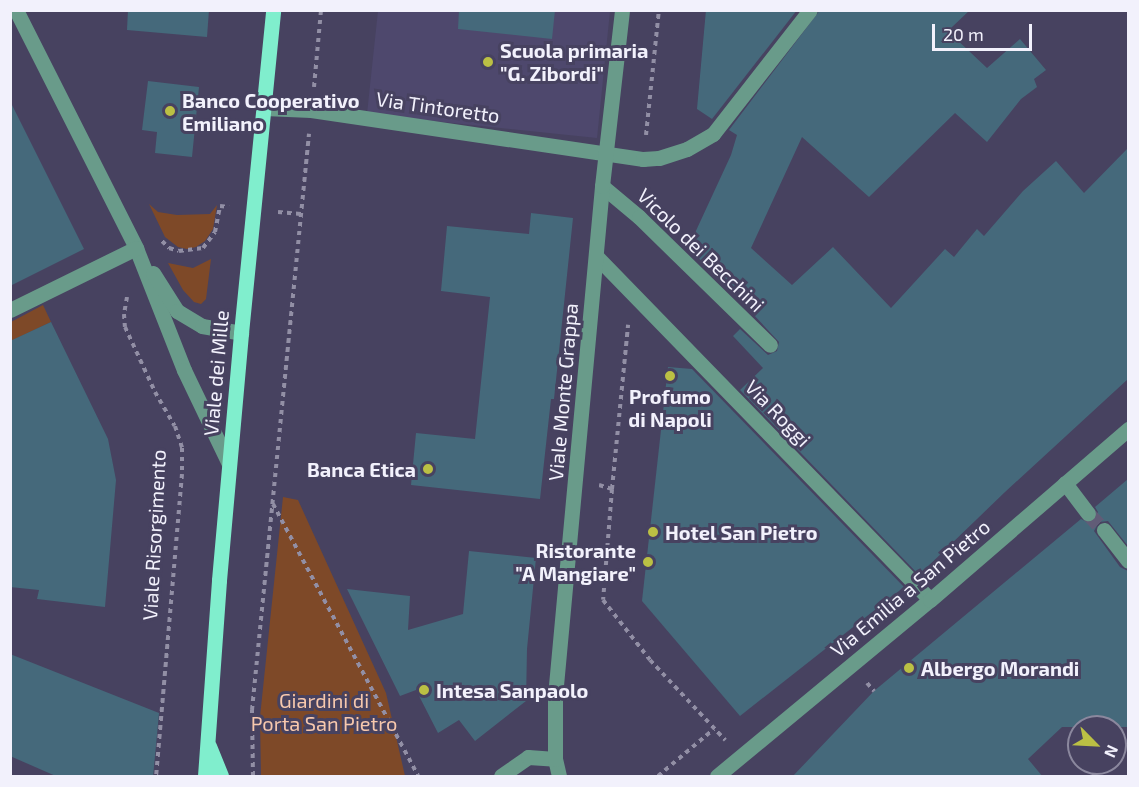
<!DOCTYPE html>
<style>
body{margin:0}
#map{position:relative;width:1139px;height:787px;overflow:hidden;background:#474260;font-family:"Exo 2",sans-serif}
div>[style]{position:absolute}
.built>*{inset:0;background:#4e486d}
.green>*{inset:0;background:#7e4928}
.building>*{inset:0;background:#45697b}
.minor-tunnel>*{height:15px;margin-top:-7.5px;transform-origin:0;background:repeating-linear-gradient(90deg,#615c77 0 15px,transparent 0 23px)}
.path>*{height:4px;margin-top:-2px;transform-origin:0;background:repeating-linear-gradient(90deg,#928fa5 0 4.5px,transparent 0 9px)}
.minor>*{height:15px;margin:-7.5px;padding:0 7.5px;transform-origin:7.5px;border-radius:7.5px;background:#699b8a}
.major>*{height:15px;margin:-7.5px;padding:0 7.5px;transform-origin:7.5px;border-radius:7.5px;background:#80eecd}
.dots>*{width:16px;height:16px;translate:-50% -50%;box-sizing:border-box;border:3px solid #474260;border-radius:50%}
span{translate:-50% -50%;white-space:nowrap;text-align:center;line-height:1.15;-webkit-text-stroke:6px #474260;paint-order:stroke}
.poi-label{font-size:20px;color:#f2f1fc;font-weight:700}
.left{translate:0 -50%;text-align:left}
.right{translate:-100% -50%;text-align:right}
.street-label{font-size:20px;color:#f2f1fc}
.park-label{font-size:20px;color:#f7c8ad}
.frame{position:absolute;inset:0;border:12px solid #f2f1fc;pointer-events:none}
.north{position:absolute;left:1067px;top:715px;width:60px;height:60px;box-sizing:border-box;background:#474260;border:2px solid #8b889e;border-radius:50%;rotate:114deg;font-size:16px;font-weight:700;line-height:24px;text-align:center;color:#f2f1fc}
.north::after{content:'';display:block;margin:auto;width:21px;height:27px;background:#bbc044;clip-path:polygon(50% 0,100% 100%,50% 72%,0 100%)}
.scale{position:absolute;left:932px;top:24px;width:100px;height:27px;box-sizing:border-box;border:3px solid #f2f1fc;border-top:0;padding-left:8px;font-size:18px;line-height:21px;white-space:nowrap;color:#f2f1fc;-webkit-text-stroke:4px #474260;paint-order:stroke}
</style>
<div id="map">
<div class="built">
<div style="clip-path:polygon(378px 11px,610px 11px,597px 138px,367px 114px)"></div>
</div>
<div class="green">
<div style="clip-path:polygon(149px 204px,158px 212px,177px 215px,210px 214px,217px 205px,213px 229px,205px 241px,196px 247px,187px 249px,178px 247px,165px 237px)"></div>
<div style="clip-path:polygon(211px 259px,206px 299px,201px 304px,194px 302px,183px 290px,168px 263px,193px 268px)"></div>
<div style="clip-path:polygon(43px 305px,51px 322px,11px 341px,11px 322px)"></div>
<div style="clip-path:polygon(283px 497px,298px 500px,386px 693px,405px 776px,261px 776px,260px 717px)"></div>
</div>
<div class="building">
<div style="clip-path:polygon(128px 10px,209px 10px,207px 37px,127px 30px)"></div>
<div style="clip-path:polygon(459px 10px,555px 10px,552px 39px,458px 29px)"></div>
<div style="clip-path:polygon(706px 10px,797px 10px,712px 119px,697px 109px)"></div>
<div style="clip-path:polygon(820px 10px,970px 10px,951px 28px,955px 31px,952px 35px,987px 68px,1020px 39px,1046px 70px,1034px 79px,1037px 87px,1021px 99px,987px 142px,955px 113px,869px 197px,802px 137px,751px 248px,792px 285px,833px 247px,891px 308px,945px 249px,954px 257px,977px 229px,984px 236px,1023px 191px,1056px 161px,1084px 193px,1128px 148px,1128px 379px,1005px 492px,919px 575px,740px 390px,763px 368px,733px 336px,740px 329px,768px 355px,777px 351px,779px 342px,753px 314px,755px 312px,688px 248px,731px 155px,737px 135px,729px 130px)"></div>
<div style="clip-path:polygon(148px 81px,199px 87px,192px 157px,155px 153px,157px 132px,142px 130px)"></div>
<div style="clip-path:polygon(10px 101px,84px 249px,10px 286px)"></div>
<div style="clip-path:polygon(531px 213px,573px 218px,554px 399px,551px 399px,540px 499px,411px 485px,416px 433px,475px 439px,490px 297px,441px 291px,447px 226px,529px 234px)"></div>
<div style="clip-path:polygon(51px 322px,108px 439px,116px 480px,105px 607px,37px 599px,39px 590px,10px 587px,10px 341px)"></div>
<div style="clip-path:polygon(668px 367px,692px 369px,904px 587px,740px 716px,642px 601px)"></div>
<div style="clip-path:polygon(1128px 479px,1128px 546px,1108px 521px,1099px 522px,1094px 531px,1120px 567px,1128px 571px,1128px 727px,1062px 727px,1028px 759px,1043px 777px,792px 777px,874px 691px,1081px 519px,1089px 523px,1094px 520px,1098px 512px,1095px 507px)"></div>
<div style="clip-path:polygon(469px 551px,536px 558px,527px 649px,526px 701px,475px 741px,459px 720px,438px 733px,416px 690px,400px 696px,347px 589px,410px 596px,408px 630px,463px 614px)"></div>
<div style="clip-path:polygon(10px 654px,159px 713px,153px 777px,58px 777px,10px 756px)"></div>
</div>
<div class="minor-tunnel">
<div style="left:1088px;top:513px;width:23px;rotate:47deg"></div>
</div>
<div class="path">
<div style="left:314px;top:87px;width:77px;rotate:-84.8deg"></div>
<div style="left:646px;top:135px;width:126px;rotate:-84.1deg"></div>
<div style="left:278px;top:212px;width:23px;rotate:5deg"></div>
<div style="left:162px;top:241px;width:10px;rotate:45deg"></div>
<div style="left:169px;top:248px;width:10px;rotate:17deg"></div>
<div style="left:179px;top:251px;width:24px;rotate:-7deg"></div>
<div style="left:203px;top:248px;width:20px;rotate:-53deg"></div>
<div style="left:215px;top:232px;width:26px;rotate:-79deg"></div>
<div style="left:220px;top:206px;width:9px;rotate:6deg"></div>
<div style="left:127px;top:297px;width:17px;rotate:100deg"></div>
<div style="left:124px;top:314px;width:13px;rotate:86deg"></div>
<div style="left:125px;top:327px;width:72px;rotate:65.2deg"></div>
<div style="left:155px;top:392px;width:39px;rotate:60deg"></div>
<div style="left:175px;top:426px;width:23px;rotate:72deg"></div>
<div style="left:182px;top:448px;width:26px;rotate:90deg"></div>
<div style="left:182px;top:474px;width:303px;rotate:94.9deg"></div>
<div style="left:599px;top:485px;width:14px;rotate:17deg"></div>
<div style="left:612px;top:489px;width:111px;rotate:94.6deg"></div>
<div style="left:603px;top:600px;width:76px;rotate:51.9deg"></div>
<div style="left:650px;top:660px;width:110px;rotate:46.8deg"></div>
<div style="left:612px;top:489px;width:165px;rotate:-84.4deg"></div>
<div style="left:273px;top:504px;width:308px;rotate:61.9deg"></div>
<div style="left:867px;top:683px;width:11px;rotate:49deg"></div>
<div style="left:253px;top:776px;width:66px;rotate:-90.9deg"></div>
<div style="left:252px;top:710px;width:579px;rotate:-84.35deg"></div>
<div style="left:658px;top:776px;width:73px;rotate:-40deg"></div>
</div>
<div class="minor">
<div style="left:16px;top:10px;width:267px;rotate:63.2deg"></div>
<div style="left:136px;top:248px;width:131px;rotate:68.5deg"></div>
<div style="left:184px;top:370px;width:104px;rotate:64.4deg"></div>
<div style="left:264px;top:108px;width:47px;rotate:2.4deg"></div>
<div style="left:311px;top:110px;width:336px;rotate:8.4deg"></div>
<div style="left:643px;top:159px;width:16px;rotate:-4deg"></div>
<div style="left:659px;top:158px;width:29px;rotate:-18deg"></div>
<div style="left:687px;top:149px;width:30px;rotate:-30deg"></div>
<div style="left:713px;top:134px;width:157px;rotate:-52deg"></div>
<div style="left:602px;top:186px;width:48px;rotate:40deg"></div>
<div style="left:639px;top:217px;width:183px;rotate:44.3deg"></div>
<div style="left:596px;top:256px;width:479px;rotate:45.8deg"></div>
<div style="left:153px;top:273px;width:45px;rotate:57.7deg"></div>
<div style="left:177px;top:311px;width:29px;rotate:31deg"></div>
<div style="left:202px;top:326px;width:40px;rotate:10deg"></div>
<div style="left:10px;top:310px;width:140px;rotate:-26.2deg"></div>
<div style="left:1065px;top:483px;width:38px;rotate:53deg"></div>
<div style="left:1104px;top:530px;width:39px;rotate:52deg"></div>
<div style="left:501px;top:776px;width:33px;rotate:-35deg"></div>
<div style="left:528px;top:757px;width:27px;rotate:4deg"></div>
<div style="left:559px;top:776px;width:17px;rotate:-103deg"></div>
<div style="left:555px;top:759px;width:63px;rotate:-90deg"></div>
<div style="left:555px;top:696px;width:512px;rotate:-84.73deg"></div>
<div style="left:602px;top:186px;width:177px;rotate:-83.5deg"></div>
<div style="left:717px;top:776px;width:276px;rotate:-39.6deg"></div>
<div style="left:930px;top:600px;width:262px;rotate:-40.8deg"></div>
</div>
<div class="major">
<div style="left:209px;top:746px;width:32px;rotate:68deg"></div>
<div style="left:205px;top:776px;width:196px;rotate:-85.9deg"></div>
<div style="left:219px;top:580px;width:248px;rotate:-84.9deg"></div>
<div style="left:241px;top:333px;width:325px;rotate:-84.3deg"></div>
</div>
<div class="dots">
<div style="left:488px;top:62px;background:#bbc044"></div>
<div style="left:170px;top:111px;background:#bbc044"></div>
<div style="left:670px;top:376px;background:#bbc044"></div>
<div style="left:428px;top:469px;background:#bbc044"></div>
<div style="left:653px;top:532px;background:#bbc044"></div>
<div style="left:648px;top:562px;background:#bbc044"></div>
<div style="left:909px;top:668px;background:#bbc044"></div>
<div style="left:424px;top:690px;background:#bbc044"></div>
</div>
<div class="poi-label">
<span class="left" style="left:500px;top:62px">Scuola primaria<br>"G. Zibordi"</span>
<span class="left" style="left:182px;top:112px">Banco Cooperativo<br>Emiliano</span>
<span style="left:670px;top:408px">Profumo<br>di Napoli</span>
<span class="right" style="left:416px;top:469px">Banca Etica</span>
<span class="left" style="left:665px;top:532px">Hotel San Pietro</span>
<span class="right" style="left:636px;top:562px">Ristorante<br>"A Mangiare"</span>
<span class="left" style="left:921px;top:668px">Albergo Morandi</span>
<span class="left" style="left:436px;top:690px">Intesa Sanpaolo</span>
</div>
<div class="street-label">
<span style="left:438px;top:107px;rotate:8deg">Via Tintoretto</span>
<span style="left:701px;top:250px;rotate:44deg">Vicolo dei Becchini</span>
<span style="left:216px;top:373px;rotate:-85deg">Viale dei Mille</span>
<span style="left:563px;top:392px;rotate:-85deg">Viale Monte Grappa</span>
<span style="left:778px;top:413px;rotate:46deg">Via Roggi</span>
<span style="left:154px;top:535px;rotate:-87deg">Viale Risorgimento</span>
<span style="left:910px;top:588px;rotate:-40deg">Via Emilia a San Pietro</span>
</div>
<div class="park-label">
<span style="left:324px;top:712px">Giardini di<br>Porta San Pietro</span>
</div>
<div class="frame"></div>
<div class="north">N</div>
<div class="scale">20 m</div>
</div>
